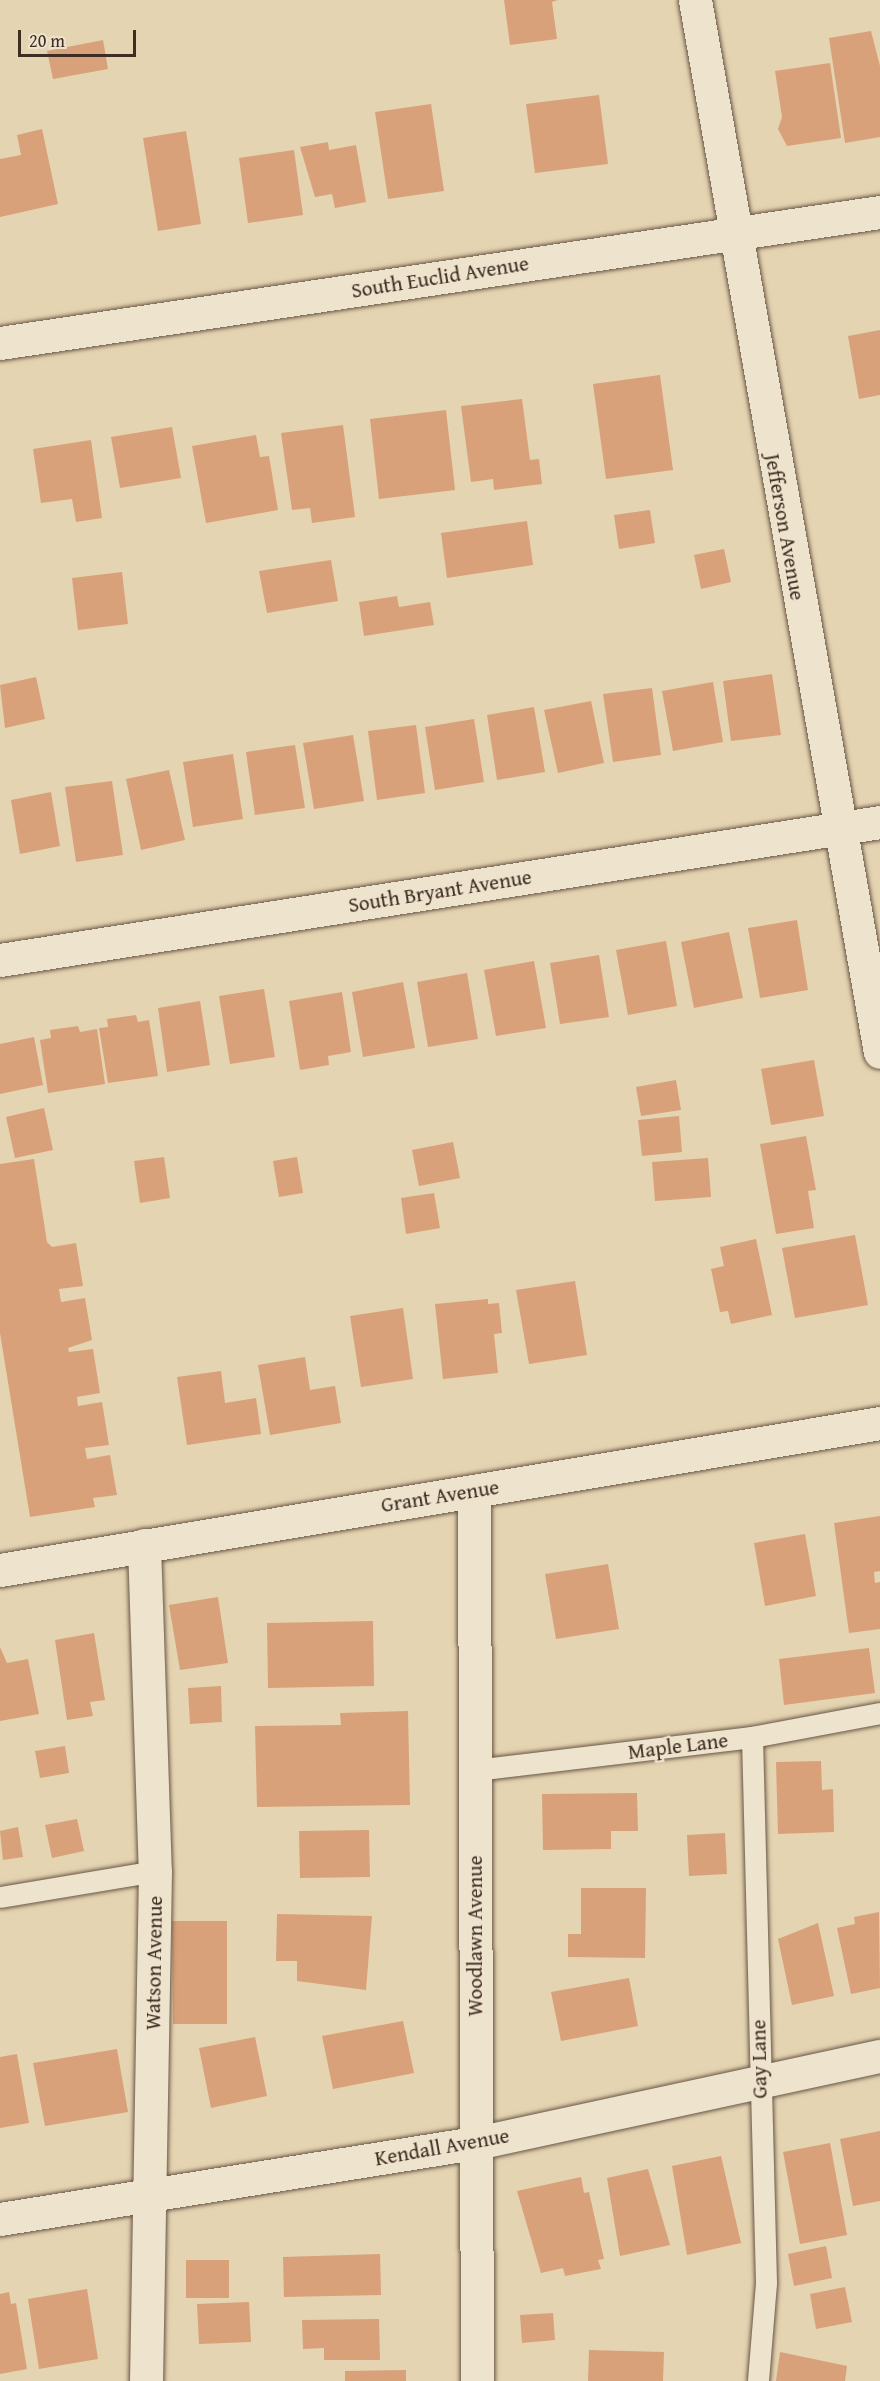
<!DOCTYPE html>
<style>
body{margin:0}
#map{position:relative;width:880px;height:2381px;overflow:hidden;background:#e5d4b1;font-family:"Gentium Book Plus",serif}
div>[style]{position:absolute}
.building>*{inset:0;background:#d8a17a}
.roads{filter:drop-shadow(0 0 2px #685746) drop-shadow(0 0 2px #685746)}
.service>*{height:21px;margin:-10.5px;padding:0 10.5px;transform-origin:10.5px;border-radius:10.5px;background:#eee3cc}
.minor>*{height:33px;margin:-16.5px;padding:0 16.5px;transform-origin:16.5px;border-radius:16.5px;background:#eee3cc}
span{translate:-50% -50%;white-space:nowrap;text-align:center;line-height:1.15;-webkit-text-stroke:4.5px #eee3cc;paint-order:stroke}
.street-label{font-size:21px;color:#3e2d23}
.scale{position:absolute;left:18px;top:30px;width:118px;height:27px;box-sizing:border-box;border:3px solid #3e2d23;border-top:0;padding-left:8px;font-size:18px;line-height:21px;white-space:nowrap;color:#3e2d23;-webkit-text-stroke:4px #eee3cc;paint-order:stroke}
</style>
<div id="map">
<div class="building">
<div style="clip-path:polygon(504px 0,558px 0,552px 2px,557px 39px,510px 45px)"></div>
<div style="clip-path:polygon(871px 31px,880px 66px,880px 137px,845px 143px,829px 38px)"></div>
<div style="clip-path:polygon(103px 40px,108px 69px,53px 79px,47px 51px)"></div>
<div style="clip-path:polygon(830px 63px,841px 138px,787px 146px,778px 129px,782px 117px,775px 71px)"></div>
<div style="clip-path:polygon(599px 95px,608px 164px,535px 173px,526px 104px)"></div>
<div style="clip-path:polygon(431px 104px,444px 191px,388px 199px,375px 112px)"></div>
<div style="clip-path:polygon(42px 129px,58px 204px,0 217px,0 159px,21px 155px,17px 135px)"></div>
<div style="clip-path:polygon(186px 131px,201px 224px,158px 231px,143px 138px)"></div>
<div style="clip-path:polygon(328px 142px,329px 150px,356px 145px,366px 202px,335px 208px,332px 194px,315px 197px,300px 147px)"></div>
<div style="clip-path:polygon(294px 150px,303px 215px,248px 223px,239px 158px)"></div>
<div style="clip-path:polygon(880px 330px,880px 395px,859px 399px,848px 336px)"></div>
<div style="clip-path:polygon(660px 375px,673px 470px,606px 479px,593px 384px)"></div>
<div style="clip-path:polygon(522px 399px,530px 460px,539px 459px,542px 484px,494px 490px,493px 479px,471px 482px,461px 406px)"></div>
<div style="clip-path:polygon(446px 410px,455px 490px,379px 499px,370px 419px)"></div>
<div style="clip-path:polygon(343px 425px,355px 517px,312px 523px,310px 508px,292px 510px,281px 433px)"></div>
<div style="clip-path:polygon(172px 427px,181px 478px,120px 488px,111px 437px)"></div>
<div style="clip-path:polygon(256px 435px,260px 457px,269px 456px,278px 510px,206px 523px,192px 446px)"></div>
<div style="clip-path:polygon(91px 440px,102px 518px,76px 522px,72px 499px,41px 503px,33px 449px)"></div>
<div style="clip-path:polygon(650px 510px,655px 543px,619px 549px,614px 515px)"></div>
<div style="clip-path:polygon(527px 521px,533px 565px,447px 578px,441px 533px)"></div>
<div style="clip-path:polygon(724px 549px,731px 582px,701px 589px,694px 555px)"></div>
<div style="clip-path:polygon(331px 560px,338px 601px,267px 613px,259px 571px)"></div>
<div style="clip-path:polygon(122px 572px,128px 624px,78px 630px,72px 578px)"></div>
<div style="clip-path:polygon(397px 596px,399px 607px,430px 602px,434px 625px,364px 636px,359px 602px)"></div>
<div style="clip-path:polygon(772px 674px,781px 735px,731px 741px,723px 681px)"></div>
<div style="clip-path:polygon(36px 677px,45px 719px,5px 728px,0 685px)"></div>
<div style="clip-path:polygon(713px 682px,723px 742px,673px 751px,662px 691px)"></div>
<div style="clip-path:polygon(652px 688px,661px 755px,613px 762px,603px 694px)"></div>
<div style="clip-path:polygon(591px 701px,604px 763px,558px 773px,544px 710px)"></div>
<div style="clip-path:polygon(534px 707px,545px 772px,497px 780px,487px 715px)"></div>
<div style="clip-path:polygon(474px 719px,484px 782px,435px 790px,425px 727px)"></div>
<div style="clip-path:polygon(416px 725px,425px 793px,377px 800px,368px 731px)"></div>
<div style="clip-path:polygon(353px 735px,364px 801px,314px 809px,303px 743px)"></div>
<div style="clip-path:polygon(295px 745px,305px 808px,255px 815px,246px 752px)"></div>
<div style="clip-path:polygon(233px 754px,243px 819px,193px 827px,183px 762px)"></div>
<div style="clip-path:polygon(169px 770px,185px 840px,141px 850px,126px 779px)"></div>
<div style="clip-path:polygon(112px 781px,123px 855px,76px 862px,65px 787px)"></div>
<div style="clip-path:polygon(51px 792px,60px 846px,20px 854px,11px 800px)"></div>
<div style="clip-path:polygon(797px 920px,808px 990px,760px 998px,748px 928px)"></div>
<div style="clip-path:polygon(729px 932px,743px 998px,694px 1008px,681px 942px)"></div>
<div style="clip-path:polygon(666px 941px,677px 1006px,628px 1015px,616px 950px)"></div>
<div style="clip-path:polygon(599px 955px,609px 1017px,560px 1024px,550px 963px)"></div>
<div style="clip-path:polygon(534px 961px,546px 1028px,496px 1036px,484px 970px)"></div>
<div style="clip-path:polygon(467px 973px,478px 1039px,428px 1047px,417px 982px)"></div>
<div style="clip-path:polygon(403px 982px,415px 1048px,363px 1057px,352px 992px)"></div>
<div style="clip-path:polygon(264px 989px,275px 1057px,230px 1064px,219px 996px)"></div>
<div style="clip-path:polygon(342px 992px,351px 1052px,328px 1056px,329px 1065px,300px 1070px,289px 1001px)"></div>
<div style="clip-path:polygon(200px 1001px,210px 1065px,167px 1072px,158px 1008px)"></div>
<div style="clip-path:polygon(136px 1015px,138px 1022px,149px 1020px,158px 1076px,108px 1083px,99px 1028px,108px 1027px,107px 1019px)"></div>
<div style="clip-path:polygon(78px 1026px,80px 1032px,97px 1029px,105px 1084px,48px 1093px,40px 1040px,51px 1038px,50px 1030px)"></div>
<div style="clip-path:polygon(34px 1037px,43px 1085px,0 1094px,0 1044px)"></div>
<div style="clip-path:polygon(814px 1060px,824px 1116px,771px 1125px,761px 1069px)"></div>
<div style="clip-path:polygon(676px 1080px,681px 1110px,641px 1116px,636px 1087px)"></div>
<div style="clip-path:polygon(44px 1108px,53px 1150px,15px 1158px,6px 1117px)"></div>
<div style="clip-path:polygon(679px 1116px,682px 1152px,642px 1156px,638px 1120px)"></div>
<div style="clip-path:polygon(806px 1136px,816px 1190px,808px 1191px,814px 1228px,776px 1234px,760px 1144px)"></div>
<div style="clip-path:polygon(453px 1142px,460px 1178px,419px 1186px,412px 1150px)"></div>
<div style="clip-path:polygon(164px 1157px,170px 1198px,140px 1203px,134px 1161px)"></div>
<div style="clip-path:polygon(297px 1157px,303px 1193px,279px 1197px,273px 1161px)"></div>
<div style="clip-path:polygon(708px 1158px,711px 1197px,655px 1201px,652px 1162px)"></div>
<div style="clip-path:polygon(34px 1159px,47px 1242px,52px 1247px,76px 1243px,83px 1286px,59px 1289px,61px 1302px,85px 1298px,92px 1340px,68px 1348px,69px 1352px,93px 1349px,100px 1393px,77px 1397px,78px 1406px,102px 1402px,109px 1445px,85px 1448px,87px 1459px,110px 1455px,117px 1495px,93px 1498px,95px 1507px,30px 1517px,0 1333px,0 1164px)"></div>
<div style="clip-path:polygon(434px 1193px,440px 1228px,406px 1234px,401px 1198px)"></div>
<div style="clip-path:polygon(855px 1235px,868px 1305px,795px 1318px,782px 1248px)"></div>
<div style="clip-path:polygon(756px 1239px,772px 1315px,731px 1324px,728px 1311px,720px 1312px,711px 1269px,724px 1266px,720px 1247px)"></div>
<div style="clip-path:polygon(575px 1281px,587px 1355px,529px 1364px,516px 1290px)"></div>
<div style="clip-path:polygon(488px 1299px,488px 1304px,499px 1303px,502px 1333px,494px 1334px,498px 1373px,443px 1379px,435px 1304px)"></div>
<div style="clip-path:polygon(403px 1308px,413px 1379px,361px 1387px,350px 1316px)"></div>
<div style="clip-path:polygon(305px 1357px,310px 1390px,335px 1386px,341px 1423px,270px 1435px,258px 1365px)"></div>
<div style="clip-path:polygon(221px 1371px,225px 1403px,256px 1398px,261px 1434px,187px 1445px,177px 1377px)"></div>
<div style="clip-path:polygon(880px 1516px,880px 1571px,874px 1572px,875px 1583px,880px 1582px,880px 1629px,849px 1633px,834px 1523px)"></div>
<div style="clip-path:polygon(805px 1534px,816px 1596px,765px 1606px,754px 1543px)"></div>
<div style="clip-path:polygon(608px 1564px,619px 1629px,556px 1639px,545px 1574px)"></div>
<div style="clip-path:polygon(218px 1597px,228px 1663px,180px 1670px,169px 1605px)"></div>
<div style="clip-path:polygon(373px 1621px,374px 1686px,268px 1688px,267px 1623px)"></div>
<div style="clip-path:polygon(94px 1633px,105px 1700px,90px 1702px,93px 1716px,67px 1720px,55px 1640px)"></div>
<div style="clip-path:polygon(0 1647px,7px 1663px,28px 1659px,39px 1714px,0 1721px)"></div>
<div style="clip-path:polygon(869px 1648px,875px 1693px,784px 1705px,779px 1659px)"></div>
<div style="clip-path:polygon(221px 1686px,222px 1722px,190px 1724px,188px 1688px)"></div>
<div style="clip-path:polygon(408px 1711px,410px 1805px,257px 1807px,255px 1726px,341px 1725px,340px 1713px)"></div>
<div style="clip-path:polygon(65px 1746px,69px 1773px,40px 1778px,35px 1751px)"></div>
<div style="clip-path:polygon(821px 1761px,822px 1790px,833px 1789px,834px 1832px,778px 1834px,776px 1762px)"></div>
<div style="clip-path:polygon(637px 1793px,638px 1831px,611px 1831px,611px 1849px,543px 1850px,542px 1794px)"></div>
<div style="clip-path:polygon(77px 1819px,84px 1851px,52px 1858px,45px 1825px)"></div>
<div style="clip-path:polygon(18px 1827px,23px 1857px,3px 1860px,0 1831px)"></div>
<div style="clip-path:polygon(369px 1830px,370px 1877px,300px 1878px,299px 1831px)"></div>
<div style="clip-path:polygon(725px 1833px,727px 1874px,689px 1876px,687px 1835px)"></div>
<div style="clip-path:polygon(581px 1888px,646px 1888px,645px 1958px,568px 1957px,568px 1934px,581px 1934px)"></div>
<div style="clip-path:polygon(879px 1912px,880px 1988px,851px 1994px,837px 1928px,855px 1924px,854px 1917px)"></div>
<div style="clip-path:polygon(277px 1914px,372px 1916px,366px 1990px,297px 1981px,297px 1961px,276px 1961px)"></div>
<div style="clip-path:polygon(172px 1921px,227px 1921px,227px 2024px,173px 2024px)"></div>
<div style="clip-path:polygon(818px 1923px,834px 1996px,792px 2005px,778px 1939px)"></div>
<div style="clip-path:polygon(629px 1978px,638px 2026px,561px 2041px,551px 1992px)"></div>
<div style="clip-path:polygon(403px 2021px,414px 2073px,333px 2089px,322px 2036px)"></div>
<div style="clip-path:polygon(255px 2037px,267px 2096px,211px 2108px,199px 2048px)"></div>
<div style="clip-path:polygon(117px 2049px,128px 2112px,45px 2126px,33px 2063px)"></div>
<div style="clip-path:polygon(17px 2054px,29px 2123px,0 2128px,0 2057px)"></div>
<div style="clip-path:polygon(880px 2131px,880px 2201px,853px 2206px,840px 2139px)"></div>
<div style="clip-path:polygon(830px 2143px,847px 2235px,800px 2244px,783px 2152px)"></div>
<div style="clip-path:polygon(721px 2156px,741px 2243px,687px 2255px,672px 2166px)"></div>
<div style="clip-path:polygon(648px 2169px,670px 2245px,620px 2256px,607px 2178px)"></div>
<div style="clip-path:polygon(581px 2177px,584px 2193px,589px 2192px,604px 2259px,598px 2260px,601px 2269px,565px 2276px,563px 2268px,541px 2273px,517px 2191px)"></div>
<div style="clip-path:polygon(826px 2246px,832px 2278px,794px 2286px,788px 2254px)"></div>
<div style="clip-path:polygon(380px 2254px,381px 2295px,284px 2297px,283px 2257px)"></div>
<div style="clip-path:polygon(186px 2260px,229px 2260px,229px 2298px,186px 2298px)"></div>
<div style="clip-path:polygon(845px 2287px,852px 2322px,816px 2329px,810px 2294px)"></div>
<div style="clip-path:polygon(87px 2289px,98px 2359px,39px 2369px,28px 2299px)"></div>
<div style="clip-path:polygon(9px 2292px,11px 2304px,16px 2303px,27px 2369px,0 2374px,0 2294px)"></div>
<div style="clip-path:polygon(249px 2302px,251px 2342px,199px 2344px,197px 2304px)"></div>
<div style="clip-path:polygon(553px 2313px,555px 2340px,522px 2343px,520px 2315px)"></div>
<div style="clip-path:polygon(379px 2319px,380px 2360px,324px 2360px,324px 2348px,303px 2349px,302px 2320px)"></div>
<div style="clip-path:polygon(589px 2350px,664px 2352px,663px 2381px,588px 2381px)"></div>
<div style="clip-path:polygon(780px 2352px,847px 2366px,845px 2381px,776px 2381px)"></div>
<div style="clip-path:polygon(406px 2370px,406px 2381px,345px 2381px,345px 2371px)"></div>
</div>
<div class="roads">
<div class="service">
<div style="left:752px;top:1737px;width:546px;rotate:88.53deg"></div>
<div style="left:766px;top:2283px;width:98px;rotate:94.7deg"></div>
<div style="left:475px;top:1770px;width:279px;rotate:-6.8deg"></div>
<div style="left:752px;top:1737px;width:130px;rotate:-10.6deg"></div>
<div style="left:0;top:1897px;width:157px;rotate:-9.5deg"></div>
</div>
<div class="minor">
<div style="left:695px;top:0;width:1068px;rotate:80.03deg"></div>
<div style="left:0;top:343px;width:890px;rotate:-8.47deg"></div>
<div style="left:0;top:960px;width:891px;rotate:-8.91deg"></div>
<div style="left:474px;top:1491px;width:890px;rotate:89.81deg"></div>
<div style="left:144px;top:1545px;width:326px;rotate:88.1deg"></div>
<div style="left:155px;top:1871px;width:510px;rotate:91.01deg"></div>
<div style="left:0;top:1570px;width:892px;rotate:-9.48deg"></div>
<div style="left:0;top:2219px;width:483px;rotate:-9.1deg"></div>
<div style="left:477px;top:2143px;width:412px;rotate:-12.2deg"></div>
</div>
</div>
<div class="street-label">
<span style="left:440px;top:277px;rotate:-9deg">South Euclid Avenue</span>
<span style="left:785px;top:527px;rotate:80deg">Jefferson Avenue</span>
<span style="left:440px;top:891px;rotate:-9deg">South Bryant Avenue</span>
<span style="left:440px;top:1496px;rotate:-9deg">Grant Avenue</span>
<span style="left:678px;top:1746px;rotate:-7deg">Maple Lane</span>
<span style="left:475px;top:1936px;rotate:-90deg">Woodlawn Avenue</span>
<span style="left:154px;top:1963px;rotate:-89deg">Watson Avenue</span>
<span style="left:759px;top:2059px;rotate:-91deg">Gay Lane</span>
<span style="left:442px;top:2147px;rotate:-10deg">Kendall Avenue</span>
</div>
<div class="scale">20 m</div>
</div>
